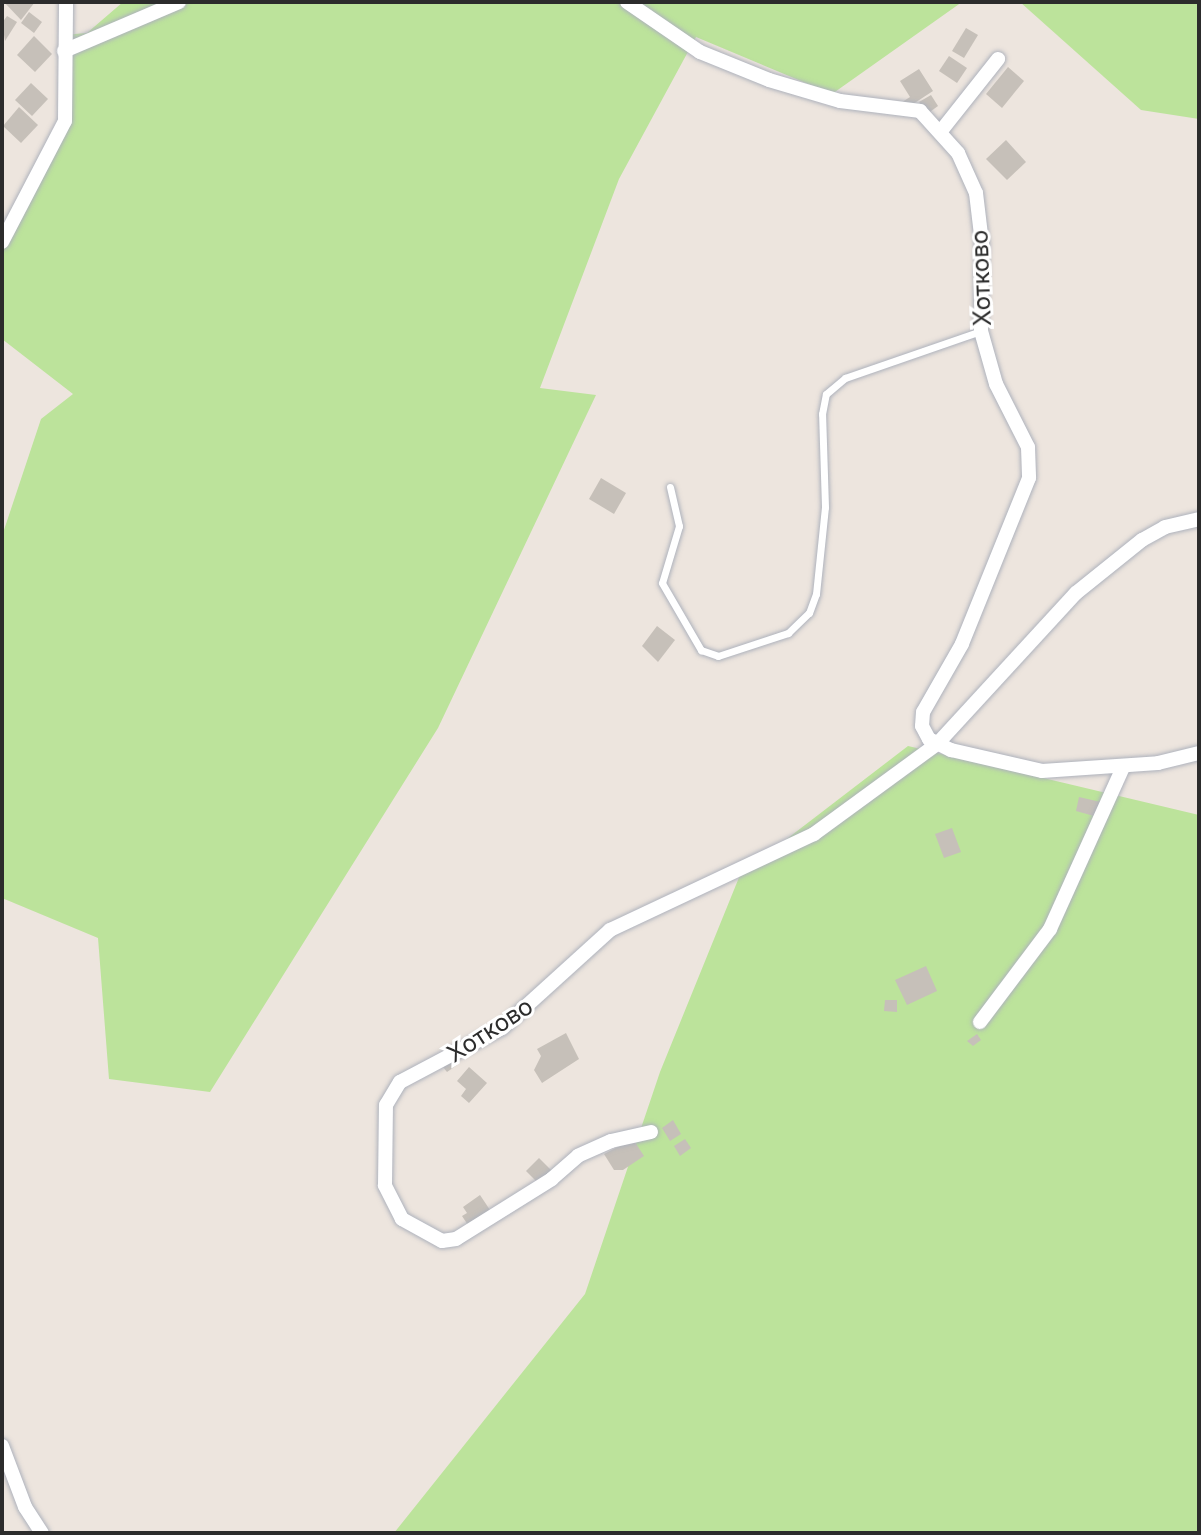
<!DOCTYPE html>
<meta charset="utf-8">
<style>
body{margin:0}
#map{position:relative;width:1201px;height:1535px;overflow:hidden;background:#ede5de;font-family:Inter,sans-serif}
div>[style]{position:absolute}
.green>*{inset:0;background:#bce39b}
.building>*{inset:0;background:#c6c0b9}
.roads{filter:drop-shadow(0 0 2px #aeb2bc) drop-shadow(0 0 2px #aeb2bc)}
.service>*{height:7px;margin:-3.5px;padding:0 3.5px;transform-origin:3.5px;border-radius:3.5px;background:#fff}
.minor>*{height:14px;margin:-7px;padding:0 7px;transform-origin:7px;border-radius:7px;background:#fff}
span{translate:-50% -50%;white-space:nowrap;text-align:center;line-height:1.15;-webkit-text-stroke:6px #fff;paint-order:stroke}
.street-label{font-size:24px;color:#2c2c2c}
.frame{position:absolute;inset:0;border:4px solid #2c2c2c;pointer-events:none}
</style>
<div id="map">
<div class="green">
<div style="clip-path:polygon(123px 2px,962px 2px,832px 94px,696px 37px,619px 179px,540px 388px,596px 395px,438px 728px,210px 1092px,109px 1079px,98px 938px,2px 898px,2px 536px,41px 419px,73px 394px,2px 339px,2px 242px,60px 136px,63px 35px,87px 33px)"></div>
<div style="clip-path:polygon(1020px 2px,1199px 2px,1199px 119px,1141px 110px)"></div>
<div style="clip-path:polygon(908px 746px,1199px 815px,1199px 1533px,394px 1533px,585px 1294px,660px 1072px,740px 875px)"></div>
</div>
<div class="building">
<div style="clip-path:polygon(4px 2px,35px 2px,21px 20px)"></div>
<div style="clip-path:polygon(29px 12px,42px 22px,34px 33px,21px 23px)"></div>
<div style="clip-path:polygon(7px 16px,17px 22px,5px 41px,2px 23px)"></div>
<div style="clip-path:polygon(966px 28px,978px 35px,964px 58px,952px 51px)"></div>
<div style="clip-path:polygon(34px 36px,52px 54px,35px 72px,17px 55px)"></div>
<div style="clip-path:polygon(949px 56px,967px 68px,957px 83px,939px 71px)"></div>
<div style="clip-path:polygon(1008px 67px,1024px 81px,1002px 108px,986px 94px)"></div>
<div style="clip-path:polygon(919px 69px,933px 91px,910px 106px,899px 104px,910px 97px,900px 81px)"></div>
<div style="clip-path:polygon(31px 83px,48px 99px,32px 116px,15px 100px)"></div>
<div style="clip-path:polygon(931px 95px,938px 106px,927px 114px,919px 102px)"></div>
<div style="clip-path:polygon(19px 107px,38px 125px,21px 143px,3px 126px)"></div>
<div style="clip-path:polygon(1006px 140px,1026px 162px,1007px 180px,986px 159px)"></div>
<div style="clip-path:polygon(601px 478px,626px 493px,614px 514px,589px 499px)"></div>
<div style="clip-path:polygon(657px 626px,675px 640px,658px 662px,642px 646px)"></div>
<div style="clip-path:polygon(1079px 797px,1105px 803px,1101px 818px,1076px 811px)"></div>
<div style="clip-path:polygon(952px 828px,961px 852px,944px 858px,935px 834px)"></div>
<div style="clip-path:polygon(926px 966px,937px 991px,907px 1005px,895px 980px)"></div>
<div style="clip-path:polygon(885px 1000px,897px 1000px,897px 1012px,884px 1011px)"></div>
<div style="clip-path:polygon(566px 1033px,579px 1059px,542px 1083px,534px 1070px,541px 1056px,537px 1049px)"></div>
<div style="clip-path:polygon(977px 1034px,981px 1040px,973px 1046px,967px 1041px)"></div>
<div style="clip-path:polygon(453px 1059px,457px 1065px,447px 1072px,443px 1067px)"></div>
<div style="clip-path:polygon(469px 1067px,487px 1083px,469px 1103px,461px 1096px,466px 1089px,457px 1081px)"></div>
<div style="clip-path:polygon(673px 1120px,681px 1134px,670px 1141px,662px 1128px)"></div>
<div style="clip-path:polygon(633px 1139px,644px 1156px,623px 1170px,614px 1170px,604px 1154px)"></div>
<div style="clip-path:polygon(685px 1139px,691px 1148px,680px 1156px,674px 1146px)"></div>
<div style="clip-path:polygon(539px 1158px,552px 1171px,539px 1184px,526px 1171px)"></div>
<div style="clip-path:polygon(480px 1195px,492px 1213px,470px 1228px,462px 1216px,467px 1213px,463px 1207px)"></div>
</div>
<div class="roads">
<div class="service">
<div style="left:670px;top:487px;width:40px;rotate:77deg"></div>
<div style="left:679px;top:526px;width:59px;rotate:106.6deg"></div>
<div style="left:662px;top:583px;width:78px;rotate:59.8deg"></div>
<div style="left:701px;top:650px;width:18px;rotate:19deg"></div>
<div style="left:718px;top:656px;width:74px;rotate:-18.2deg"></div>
<div style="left:788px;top:633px;width:29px;rotate:-44deg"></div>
<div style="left:809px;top:613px;width:20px;rotate:-70deg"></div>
<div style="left:816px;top:594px;width:87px;rotate:-84.1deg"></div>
<div style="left:825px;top:507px;width:93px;rotate:-91.8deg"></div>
<div style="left:822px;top:414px;width:20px;rotate:-79deg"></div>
<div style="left:826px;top:394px;width:25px;rotate:-40deg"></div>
<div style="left:845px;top:378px;width:144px;rotate:-19.1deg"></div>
</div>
<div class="minor">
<div style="left:627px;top:2px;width:88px;rotate:34.4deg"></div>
<div style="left:700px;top:52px;width:74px;rotate:22.1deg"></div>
<div style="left:769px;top:80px;width:74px;rotate:16.5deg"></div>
<div style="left:840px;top:101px;width:81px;rotate:7.1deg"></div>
<div style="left:920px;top:111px;width:57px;rotate:47.9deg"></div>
<div style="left:958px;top:153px;width:44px;rotate:65.8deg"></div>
<div style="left:976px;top:193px;width:50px;rotate:83.2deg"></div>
<div style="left:982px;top:243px;width:88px;rotate:90.7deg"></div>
<div style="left:981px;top:331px;width:55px;rotate:74.2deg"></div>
<div style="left:996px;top:384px;width:71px;rotate:63.1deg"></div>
<div style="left:1028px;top:447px;width:31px;rotate:88deg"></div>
<div style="left:1029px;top:478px;width:179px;rotate:112deg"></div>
<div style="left:962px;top:644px;width:78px;rotate:119.8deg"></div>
<div style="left:923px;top:712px;width:14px;rotate:94deg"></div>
<div style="left:922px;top:726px;width:15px;rotate:62deg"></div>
<div style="left:929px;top:739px;width:25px;rotate:27deg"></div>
<div style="left:951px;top:750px;width:93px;rotate:13deg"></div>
<div style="left:1042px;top:771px;width:116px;rotate:-3.9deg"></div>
<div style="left:1158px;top:763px;width:42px;rotate:-13.7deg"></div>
<div style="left:64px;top:51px;width:125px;rotate:-23.1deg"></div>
<div style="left:941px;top:131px;width:92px;rotate:-51.6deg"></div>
<div style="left:2px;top:242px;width:136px;rotate:-62.5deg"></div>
<div style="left:65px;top:121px;width:119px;rotate:-89.5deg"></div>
<div style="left:980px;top:1022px;width:116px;rotate:-53deg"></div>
<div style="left:1050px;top:929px;width:178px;rotate:-65.7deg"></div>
<div style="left:651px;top:1132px;width:41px;rotate:167.3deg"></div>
<div style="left:611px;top:1141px;width:36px;rotate:156deg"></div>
<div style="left:578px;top:1156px;width:35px;rotate:139deg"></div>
<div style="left:552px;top:1179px;width:113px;rotate:148deg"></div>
<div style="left:456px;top:1239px;width:14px;rotate:172deg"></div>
<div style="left:442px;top:1241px;width:46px;rotate:-151.2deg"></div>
<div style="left:402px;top:1219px;width:38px;rotate:-117deg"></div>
<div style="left:385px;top:1185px;width:80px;rotate:-89.3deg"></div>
<div style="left:386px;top:1105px;width:27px;rotate:-59deg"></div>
<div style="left:400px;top:1082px;width:115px;rotate:-27.9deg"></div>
<div style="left:502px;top:1028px;width:146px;rotate:-42.2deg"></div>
<div style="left:610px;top:930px;width:225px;rotate:-25.2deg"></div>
<div style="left:814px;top:834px;width:152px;rotate:-36.2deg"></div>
<div style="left:937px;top:744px;width:205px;rotate:-47.4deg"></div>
<div style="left:1076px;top:593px;width:85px;rotate:-38.8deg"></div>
<div style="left:1142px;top:540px;width:26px;rotate:-29deg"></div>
<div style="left:1165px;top:527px;width:35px;rotate:-13deg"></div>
<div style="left:2px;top:1446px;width:65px;rotate:69.3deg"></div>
<div style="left:25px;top:1507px;width:31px;rotate:57deg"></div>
</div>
</div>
<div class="street-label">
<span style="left:981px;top:278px;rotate:-92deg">Хотково</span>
<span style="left:490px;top:1030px;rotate:-33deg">Хотково</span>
</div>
<div class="frame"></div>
</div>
